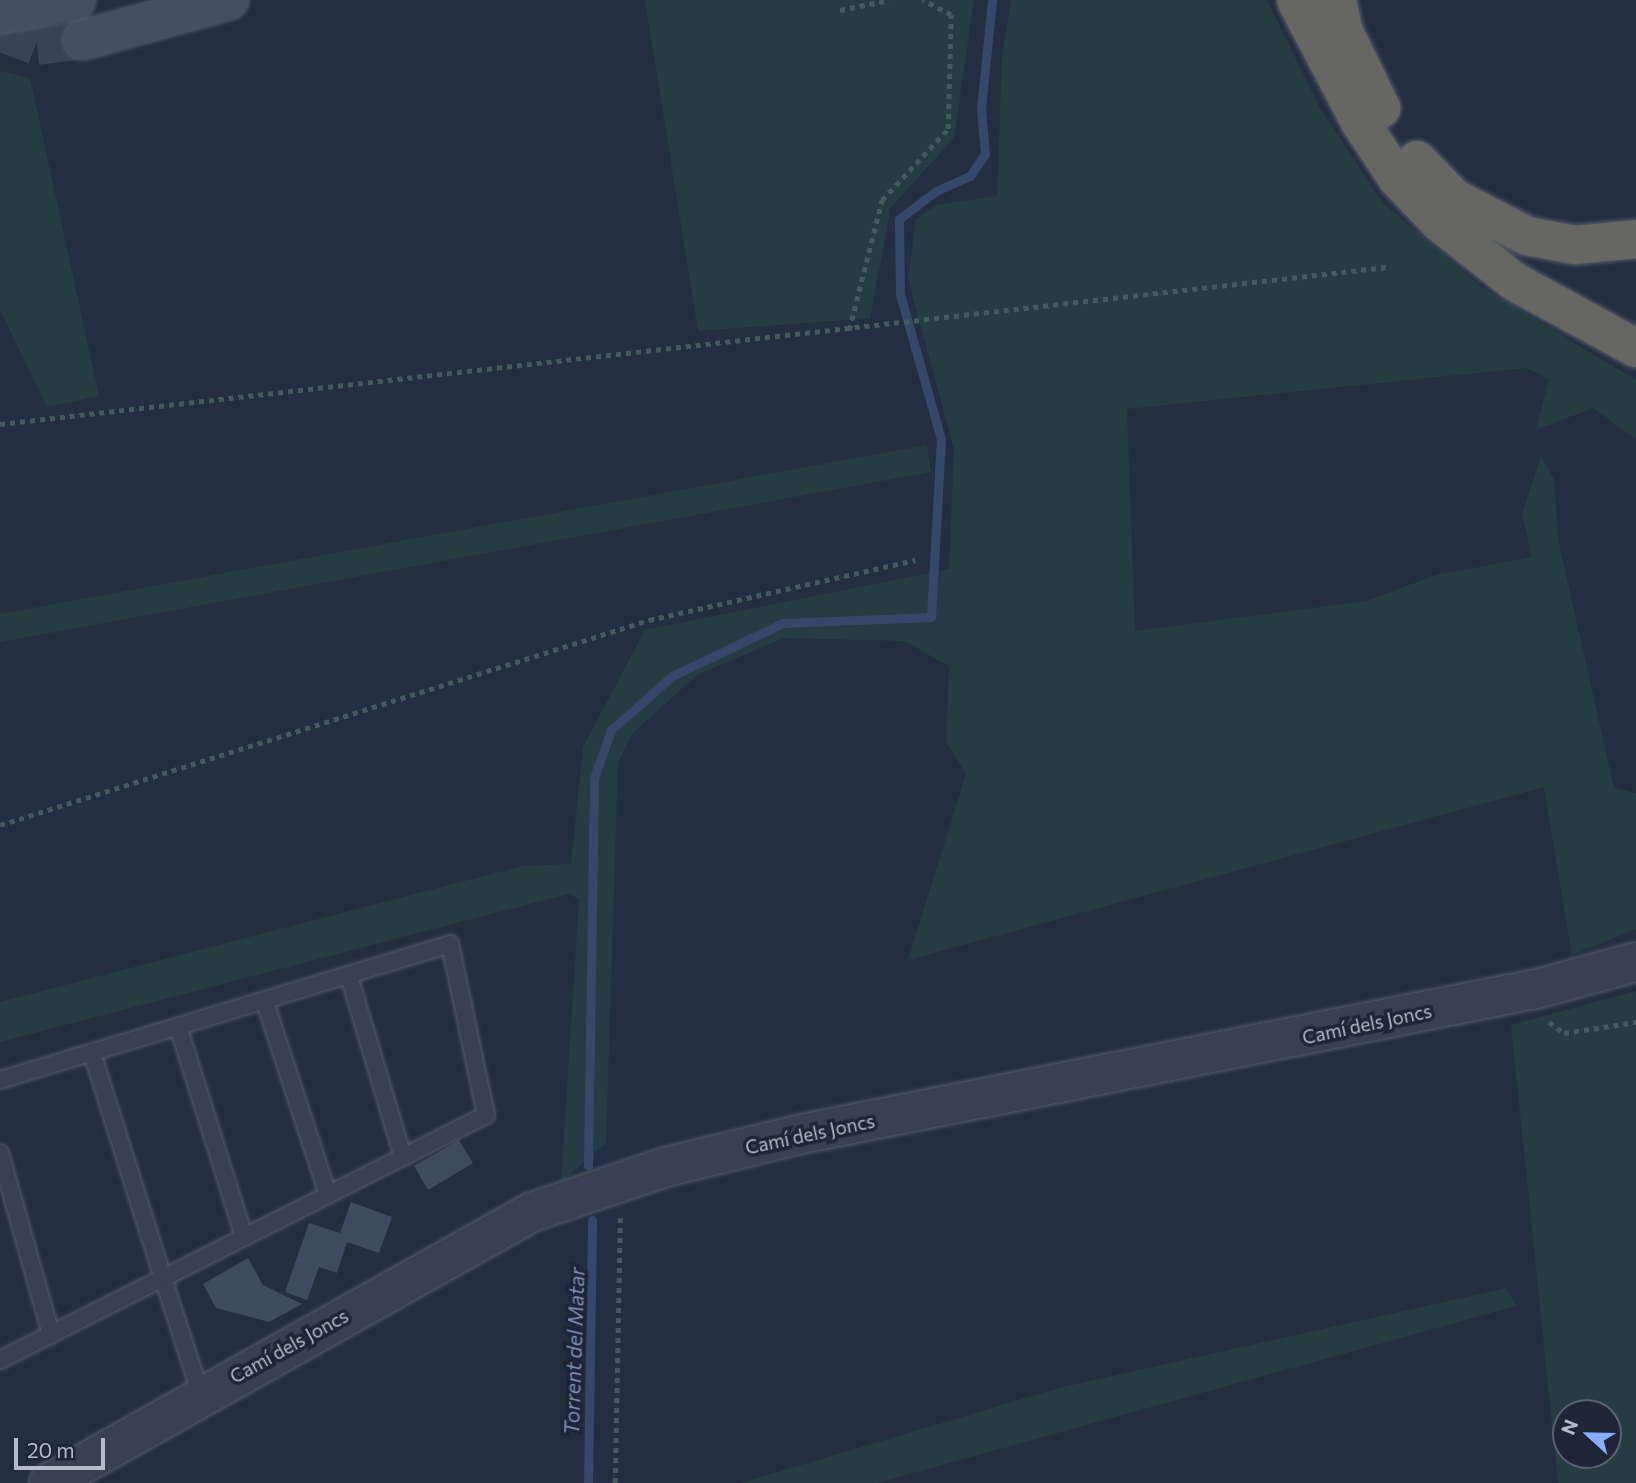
<!DOCTYPE html>
<meta charset="utf-8">
<style>
body{margin:0}
#map{position:relative;width:1636px;height:1483px;overflow:hidden;background:#232e41;font-family:Commissioner,sans-serif}
div>[style]{position:absolute}
.green>*{inset:0;background:#253d42}
.stream>*{height:9px;margin:-4.5px;padding:0 4.5px;transform-origin:4.5px;border-radius:4.5px;background:#364869}
.building>*{inset:0;background:#3f4b61}
.secondary-tunnel>*{height:38px;margin-top:-19px;transform-origin:0;background:repeating-linear-gradient(90deg,#394356 0 38px,transparent 0 57px)}
.path>*{height:4.5px;margin-top:-2.25px;transform-origin:0;background:repeating-linear-gradient(90deg,#445a5f 0 5px,transparent 0 10px)}
.roads{filter:drop-shadow(0 0 2px #535b6b) drop-shadow(0 0 2px #535b6b)}
.service>*{height:16px;margin:-8px;padding:0 8px;transform-origin:8px;border-radius:8px;background:#384051}
.tertiary>*{height:38px;margin:-19px;padding:0 19px;transform-origin:19px;border-radius:19px;background:#384051}
.secondary>*{height:38px;margin:-19px;padding:0 19px;transform-origin:19px;border-radius:19px;background:#454f64}
.trunk>*{height:38px;margin:-19px;padding:0 19px;transform-origin:19px;border-radius:19px;background:#666662}
span{translate:-50% -50%;white-space:nowrap;text-align:center;line-height:1.15;-webkit-text-stroke:7px #1d2536;paint-order:stroke}
.street-label{font-size:19px;color:#b4bccb}
.water-label{font-size:21px;color:#7a8fb4;font-style:italic}
.north{position:absolute;left:1552px;top:1399px;width:70px;height:70px;box-sizing:border-box;background:#1d2536;border:2px solid #596172;border-radius:50%;rotate:292deg;font-size:19px;font-weight:700;line-height:28px;text-align:center;color:#b4bccb}
.north::after{content:'';display:block;margin:auto;width:24px;height:32px;background:#86adfe;clip-path:polygon(50% 0,100% 100%,50% 72%,0 100%)}
.scale{position:absolute;left:14px;top:1438px;width:91px;height:32px;box-sizing:border-box;border:4px solid #b4bccb;border-top:0;padding-left:9px;font-size:21px;line-height:24px;white-space:nowrap;color:#b4bccb;-webkit-text-stroke:5px #1d2536;paint-order:stroke}
</style>
<div id="map">
<div class="green">
<div style="clip-path:polygon(645px 0,974px 0,954px 138px,891px 207px,870px 318px,698px 331px)"></div>
<div style="clip-path:polygon(1011px 0,1267px 0,1320px 108px,1382px 202px,1480px 286px,1636px 380px,1636px 439px,1593px 408px,1536px 430px,1549px 379px,1526px 368px,1127px 409px,1135px 631px,1366px 601px,1436px 575px,1532px 557px,1522px 514px,1541px 457px,1554px 479px,1558px 539px,1614px 788px,1636px 793px,1636px 929px,1572px 955px,1544px 787px,908px 960px,966px 774px,946px 742px,949px 666px,904px 641px,784px 638px,697px 675px,632px 734px,618px 763px,606px 1143px,561px 1182px,579px 899px,568px 894px,0 1042px,0 1002px,522px 866px,571px 864px,583px 747px,645px 630px,949px 569px,954px 449px,908px 279px,916px 219px,936px 205px,997px 196px,1002px 58px)"></div>
<div style="clip-path:polygon(0 71px,30px 78px,99px 396px,47px 407px,0 310px)"></div>
<div style="clip-path:polygon(927px 445px,931px 472px,0 642px,0 614px)"></div>
<div style="clip-path:polygon(evenodd,1636px 991px,1636px 1483px,1558px 1483px,1511px 1025px,1636px 991px,1608px 1413px,1608px 1455px,1566px 1455px,1566px 1413px,1608px 1413px)"></div>
<div style="clip-path:polygon(1506px 1288px,1516px 1306px,877px 1483px,741px 1483px,1059px 1388px)"></div>
</div>
<div class="stream">
<div style="left:588px;top:1165px;width:387px;rotate:-89.1deg"></div>
<div style="left:594px;top:778px;width:51px;rotate:-70.5deg"></div>
<div style="left:611px;top:730px;width:81px;rotate:-41.5deg"></div>
<div style="left:672px;top:676px;width:123px;rotate:-25.5deg"></div>
<div style="left:783px;top:623px;width:148px;rotate:-2.3deg"></div>
<div style="left:931px;top:617px;width:178px;rotate:-86.8deg"></div>
<div style="left:941px;top:439px;width:151px;rotate:-105.8deg"></div>
<div style="left:900px;top:294px;width:75px;rotate:-90.8deg"></div>
<div style="left:899px;top:219px;width:46px;rotate:-37.1deg"></div>
<div style="left:936px;top:191px;width:37px;rotate:-24deg"></div>
<div style="left:970px;top:176px;width:27px;rotate:-56deg"></div>
<div style="left:985px;top:154px;width:45px;rotate:-95.1deg"></div>
<div style="left:981px;top:109px;width:110px;rotate:-84.2deg"></div>
<div style="left:588px;top:1483px;width:263px;rotate:-89.1deg"></div>
</div>
<div class="building">
<div style="clip-path:polygon(459px 1140px,473px 1163px,428px 1190px,414px 1166px)"></div>
<div style="clip-path:polygon(351px 1202px,392px 1217px,379px 1253px,347px 1242px,337px 1273px,319px 1267px,307px 1300px,285px 1292px,309px 1223px,340px 1233px)"></div>
<div style="clip-path:polygon(248px 1258px,263px 1285px,302px 1304px,269px 1322px,216px 1308px,203px 1284px)"></div>
</div>
<div class="secondary-tunnel">
<div style="left:0;top:32px;width:40px;rotate:21deg"></div>
<div style="left:37px;top:46px;width:46px;rotate:-7.4deg"></div>
</div>
<div class="path">
<div style="left:840px;top:10px;width:50px;rotate:-11.5deg"></div>
<div style="left:849px;top:330px;width:134px;rotate:-75.8deg"></div>
<div style="left:882px;top:200px;width:97px;rotate:-47.1deg"></div>
<div style="left:948px;top:129px;width:114px;rotate:-88.5deg"></div>
<div style="left:951px;top:15px;width:32px;rotate:-152deg"></div>
<div style="left:0;top:424px;width:1395px;rotate:-6.46deg"></div>
<div style="left:0;top:825px;width:681px;rotate:-17.53deg"></div>
<div style="left:649px;top:620px;width:273px;rotate:-12.7deg"></div>
<div style="left:1549px;top:1022px;width:19px;rotate:36deg"></div>
<div style="left:1564px;top:1033px;width:73px;rotate:-8.7deg"></div>
<div style="left:615px;top:1483px;width:265px;rotate:-88.9deg"></div>
</div>
<div class="roads">
<div class="service">
<div style="left:349px;top:976px;width:189px;rotate:73.4deg"></div>
<div style="left:265px;top:1002px;width:203px;rotate:71.9deg"></div>
<div style="left:179px;top:1029px;width:218px;rotate:72.6deg"></div>
<div style="left:0;top:1080px;width:470px;rotate:-16.8deg"></div>
<div style="left:450px;top:944px;width:175px;rotate:78.1deg"></div>
<div style="left:486px;top:1115px;width:362px;rotate:153.2deg"></div>
<div style="left:163px;top:1278px;width:123px;rotate:72deg"></div>
<div style="left:0;top:1153px;width:189px;rotate:74.3deg"></div>
<div style="left:0;top:1360px;width:182px;rotate:-26.7deg"></div>
<div style="left:163px;top:1278px;width:233px;rotate:-107.5deg"></div>
</div>
<div class="tertiary">
<div style="left:49px;top:1483px;width:554px;rotate:-29.3deg"></div>
<div style="left:532px;top:1212px;width:141px;rotate:-18.6deg"></div>
<div style="left:666px;top:1167px;width:144px;rotate:-13.7deg"></div>
<div style="left:806px;top:1133px;width:748px;rotate:-11.17deg"></div>
<div style="left:1540px;top:988px;width:99px;rotate:-15.2deg"></div>
</div>
<div class="secondary">
<div style="left:0;top:14px;width:77px;rotate:-10.4deg"></div>
<div style="left:83px;top:40px;width:151px;rotate:-15.3deg"></div>
</div>
<div class="trunk">
<div style="left:1296px;top:0;width:138px;rotate:62.3deg"></div>
<div style="left:1360px;top:122px;width:67px;rotate:56.5deg"></div>
<div style="left:1397px;top:178px;width:62px;rotate:46.3deg"></div>
<div style="left:1440px;top:223px;width:95px;rotate:38.2deg"></div>
<div style="left:1515px;top:282px;width:138px;rotate:28.6deg"></div>
<div style="left:1337px;top:0;width:33px;rotate:78deg"></div>
<div style="left:1344px;top:32px;width:85px;rotate:64deg"></div>
<div style="left:1417px;top:160px;width:53px;rotate:45.8deg"></div>
<div style="left:1454px;top:198px;width:82px;rotate:27.5deg"></div>
<div style="left:1527px;top:236px;width:49px;rotate:10.6deg"></div>
<div style="left:1575px;top:245px;width:61px;rotate:-5.6deg"></div>
</div>
</div>
<div class="street-label">
<span style="left:1367px;top:1024px;rotate:-12deg">Camí dels Joncs</span>
<span style="left:810px;top:1134px;rotate:-12deg">Camí dels Joncs</span>
<span style="left:289px;top:1346px;rotate:-29deg">Camí dels Joncs</span>
</div>
<div class="water-label">
<span style="left:574px;top:1351px;rotate:-88deg">Torrent del Matar</span>
</div>
<div class="north">N</div>
<div class="scale">20 m</div>
</div>
